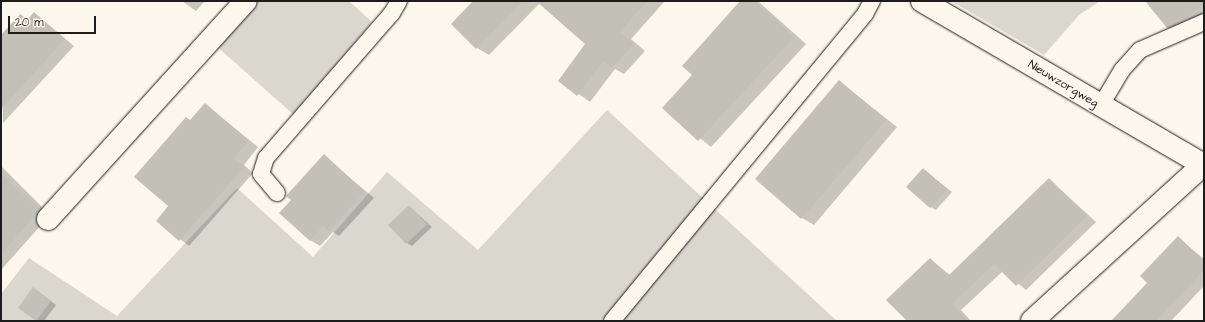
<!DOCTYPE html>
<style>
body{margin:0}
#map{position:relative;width:1205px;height:322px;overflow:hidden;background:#fbf7ec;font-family:"Architects Daughter",sans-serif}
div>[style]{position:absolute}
.green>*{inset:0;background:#dad7ce}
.shadow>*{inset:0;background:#0003}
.building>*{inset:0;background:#c3c0b8}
.roads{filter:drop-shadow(0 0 1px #1c1c1c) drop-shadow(0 0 1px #1c1c1c)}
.lane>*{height:16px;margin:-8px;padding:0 8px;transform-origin:8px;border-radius:8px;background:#fbf7ec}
.street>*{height:22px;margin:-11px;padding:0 11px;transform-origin:11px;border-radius:11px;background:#fbf7ec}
span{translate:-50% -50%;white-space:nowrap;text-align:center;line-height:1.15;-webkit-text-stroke:3px #fbf7ec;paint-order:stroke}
.street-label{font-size:12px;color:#1c1c1c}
.frame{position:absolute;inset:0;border:2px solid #1c1c1c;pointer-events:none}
.scale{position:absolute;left:8px;top:16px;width:88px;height:18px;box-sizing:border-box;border:2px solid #1c1c1c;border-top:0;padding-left:5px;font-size:12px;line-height:14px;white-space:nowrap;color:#1c1c1c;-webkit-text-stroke:3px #fbf7ec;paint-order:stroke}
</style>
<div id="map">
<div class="green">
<div style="clip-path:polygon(254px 1px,349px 1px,372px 22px,294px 115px,215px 45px)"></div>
<div style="clip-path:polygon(951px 1px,1100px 1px,1079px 15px,1044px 55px)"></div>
<div style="clip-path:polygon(607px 110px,837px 321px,1px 321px,1px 294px,29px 258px,117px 316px,237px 188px,313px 257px,387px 172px,478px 250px)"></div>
</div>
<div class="shadow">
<div style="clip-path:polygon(182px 1px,205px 1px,196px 11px)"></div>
<div style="clip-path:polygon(474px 1px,665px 1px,631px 39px,645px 51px,624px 74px,615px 69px,590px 102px,559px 80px,587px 44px,540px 3px,489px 55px,477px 48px)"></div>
<div style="clip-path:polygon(742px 1px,759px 2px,806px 44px,711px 147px,663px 108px,694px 75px)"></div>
<div style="clip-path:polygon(1149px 1px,1204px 1px,1204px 22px,1179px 34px,1167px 27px)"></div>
<div style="clip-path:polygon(34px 13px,74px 46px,3px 123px,1px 37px,21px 15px,28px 20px)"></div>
<div style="clip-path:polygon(840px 82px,897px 127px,814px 225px,802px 218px)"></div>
<div style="clip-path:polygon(205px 104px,258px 147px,244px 165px,253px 173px,189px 246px,157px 221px,170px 206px,191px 121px)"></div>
<div style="clip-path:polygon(324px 156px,374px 198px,339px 236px,333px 232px,320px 246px,310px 240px,292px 200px)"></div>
<div style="clip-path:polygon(1px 166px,50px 215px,1px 270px)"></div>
<div style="clip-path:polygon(923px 169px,952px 192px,936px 210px,931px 207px)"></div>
<div style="clip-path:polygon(1049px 179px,1096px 222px,1026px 290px,1003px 271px,961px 310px,971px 321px,908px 321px,930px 259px,950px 275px)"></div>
<div style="clip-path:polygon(409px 206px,432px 227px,412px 246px,407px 243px)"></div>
<div style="clip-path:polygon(1178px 238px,1204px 259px,1204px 286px,1171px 321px,1129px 321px,1148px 283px)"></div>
<div style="clip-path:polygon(39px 292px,56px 305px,44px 321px,37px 321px,19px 307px)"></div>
</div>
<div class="building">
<div style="clip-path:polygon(473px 1px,523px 1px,476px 49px,451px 24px)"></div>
<div style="clip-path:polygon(536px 1px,647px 1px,620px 32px,634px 44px,612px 68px,604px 61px,577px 96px,558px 81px,585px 44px)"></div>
<div style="clip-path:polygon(740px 1px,755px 1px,794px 37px,698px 141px,662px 108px,692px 75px,682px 66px)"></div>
<div style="clip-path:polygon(1145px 1px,1204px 1px,1204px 4px,1183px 21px,1167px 28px)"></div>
<div style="clip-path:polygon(34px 12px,65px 39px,1px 109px,1px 35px,20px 14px,27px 20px)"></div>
<div style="clip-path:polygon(839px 80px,886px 120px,801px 219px,755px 179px)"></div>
<div style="clip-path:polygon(205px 103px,249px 141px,234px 158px,244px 167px,179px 241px,156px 221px,168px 206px,134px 177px,186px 117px,190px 120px)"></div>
<div style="clip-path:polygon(324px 154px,365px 192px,329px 231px,323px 226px,310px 241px,279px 213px,291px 200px,286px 196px)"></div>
<div style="clip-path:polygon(923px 168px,947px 189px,930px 208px,906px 187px)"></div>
<div style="clip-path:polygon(1px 173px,40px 209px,1px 255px)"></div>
<div style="clip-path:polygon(1049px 178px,1087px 216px,1016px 286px,994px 264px,952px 304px,969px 321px,907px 321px,886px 300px,930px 258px,948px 276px)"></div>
<div style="clip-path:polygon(409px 205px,427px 224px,406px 244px,388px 225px)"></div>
<div style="clip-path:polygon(1178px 236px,1204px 261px,1204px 270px,1156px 321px,1111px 321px,1147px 283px,1140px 276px)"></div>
<div style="clip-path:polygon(33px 287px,51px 301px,36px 321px,18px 308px)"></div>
</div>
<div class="roads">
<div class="lane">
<div style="left:1100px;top:107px;width:43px;rotate:-59.3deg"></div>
<div style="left:1122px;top:70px;width:27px;rotate:-48deg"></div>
<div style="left:1140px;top:50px;width:70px;rotate:-23.6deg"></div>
<div style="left:277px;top:193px;width:25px;rotate:-130deg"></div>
<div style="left:261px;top:174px;width:17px;rotate:-73deg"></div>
<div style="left:266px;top:158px;width:192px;rotate:-49deg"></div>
<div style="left:392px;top:13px;width:14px;rotate:-60deg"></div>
<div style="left:612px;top:321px;width:398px;rotate:-50.5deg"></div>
<div style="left:865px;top:14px;width:15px;rotate:-62deg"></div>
</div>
<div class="street">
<div style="left:922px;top:1px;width:326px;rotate:30.2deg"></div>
<div style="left:48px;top:219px;width:294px;rotate:-47.8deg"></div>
<div style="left:1032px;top:321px;width:231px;rotate:-42.4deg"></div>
</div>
</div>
<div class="street-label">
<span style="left:1063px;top:84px;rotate:31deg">Nieuwzorgweg</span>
</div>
<div class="frame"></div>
<div class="scale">20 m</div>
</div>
